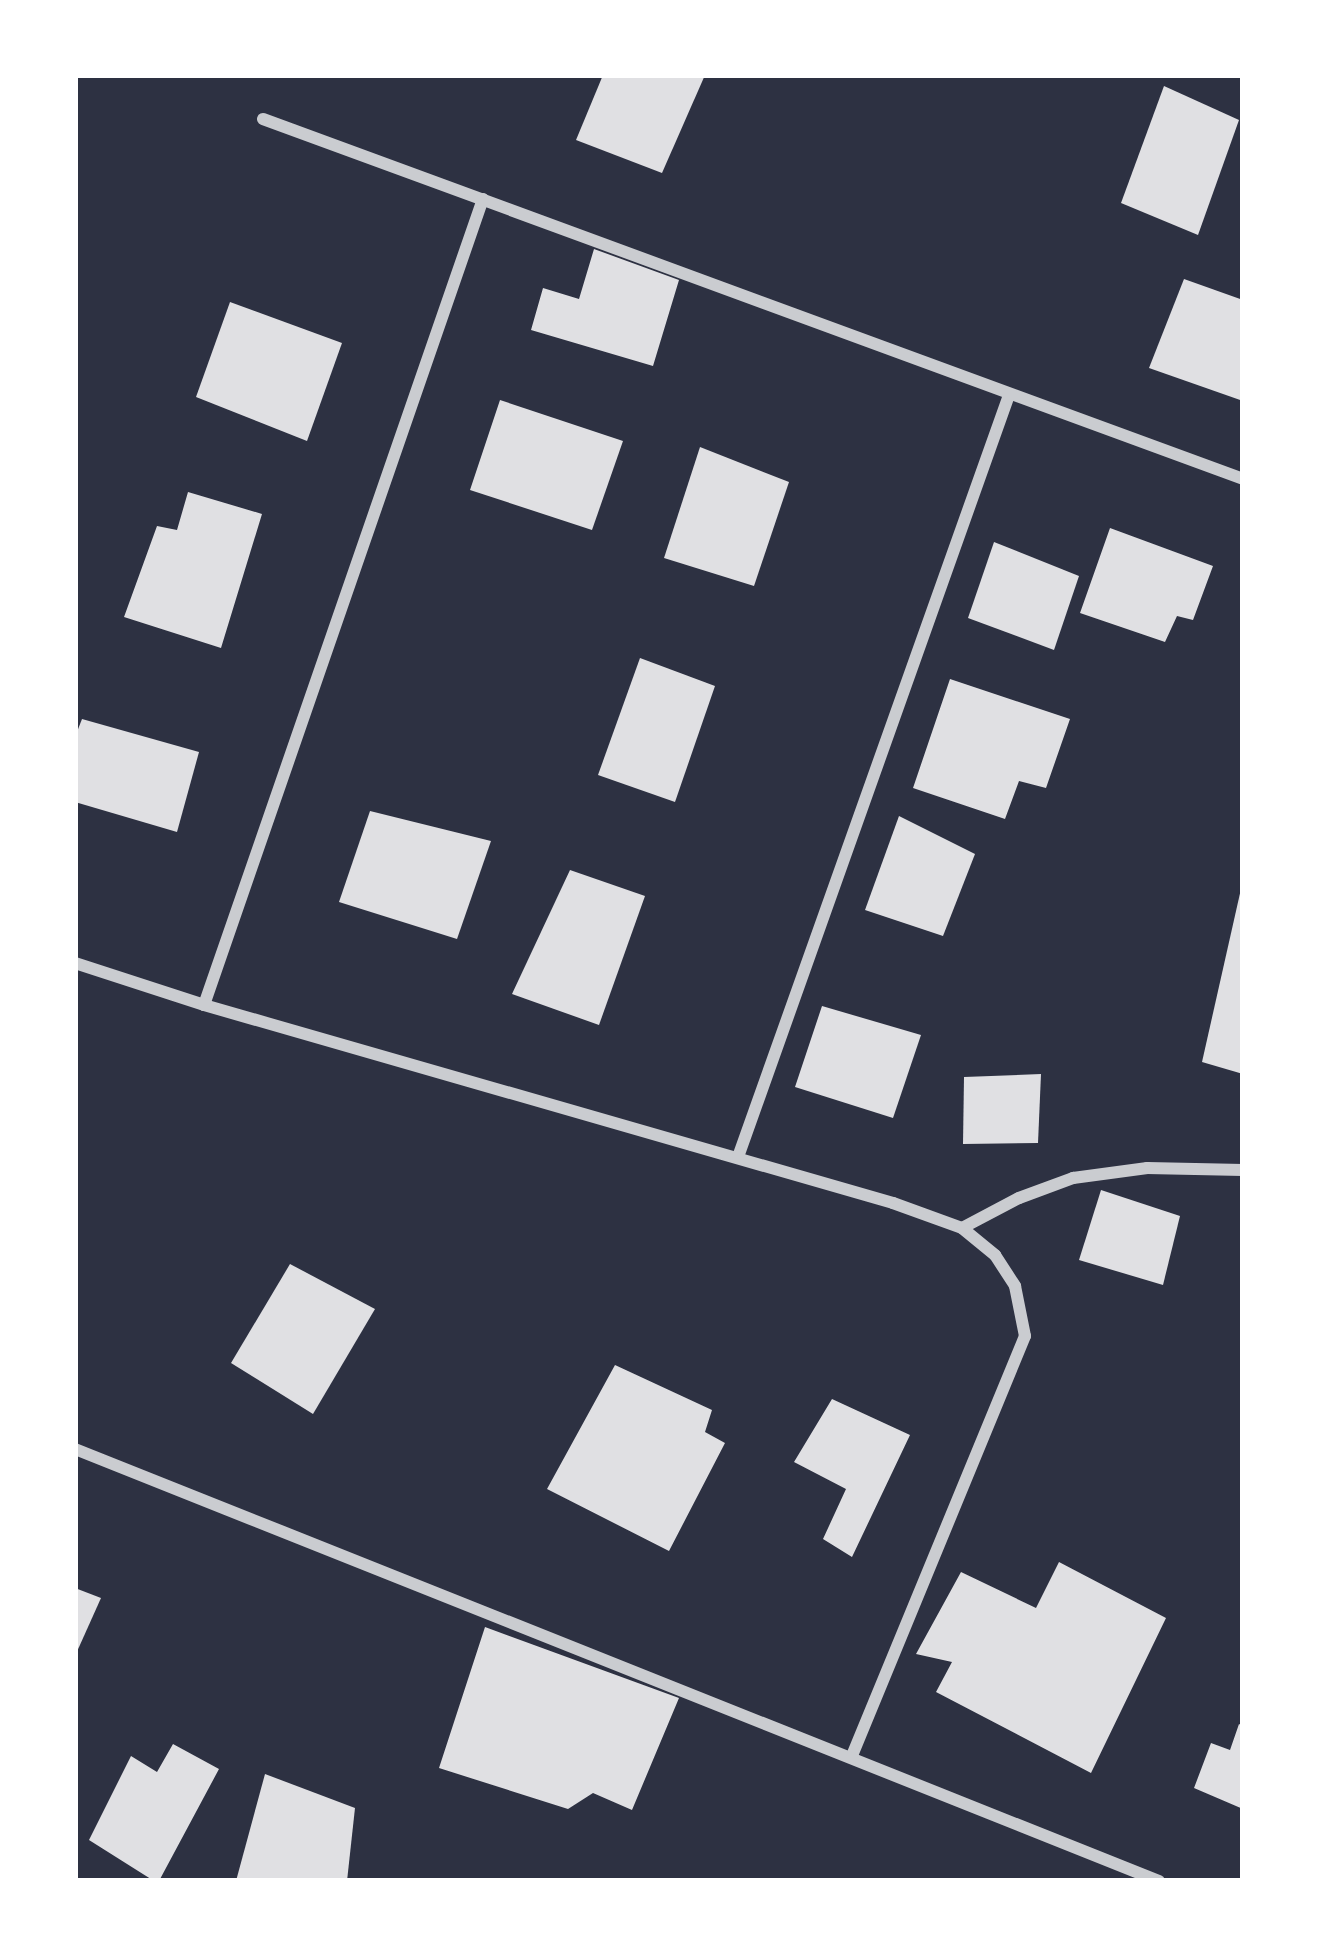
<!DOCTYPE html>
<style>
body{margin:0}
#map{position:relative;width:1318px;height:1956px;overflow:hidden;background:#2d3142;font-family:Cabin,sans-serif}
div>[style]{position:absolute}
.building>*{inset:0;background:#e0e0e3}
.minor>*{height:12px;margin:-6px;padding:0 6px;transform-origin:6px;border-radius:6px;background:#caccd0}
span{translate:-50% -50%;white-space:nowrap;text-align:center;line-height:1.15;-webkit-text-stroke:12px #fff;paint-order:stroke}
.frame{position:absolute;inset:0;border:78px solid #fff;pointer-events:none}
</style>
<div id="map">
<div class="building">
<div style="clip-path:polygon(603px 75px,705px 75px,662px 173px,576px 140px)"></div>
<div style="clip-path:polygon(1164px 86px,1239px 120px,1198px 235px,1121px 203px)"></div>
<div style="clip-path:polygon(594px 249px,679px 280px,653px 366px,531px 330px,543px 288px,579px 299px)"></div>
<div style="clip-path:polygon(1184px 279px,1243px 300px,1243px 401px,1149px 368px)"></div>
<div style="clip-path:polygon(230px 302px,342px 343px,307px 441px,196px 397px)"></div>
<div style="clip-path:polygon(500px 400px,623px 441px,592px 530px,470px 490px)"></div>
<div style="clip-path:polygon(700px 447px,789px 482px,754px 586px,664px 558px)"></div>
<div style="clip-path:polygon(188px 492px,262px 514px,221px 648px,124px 617px,157px 526px,177px 530px)"></div>
<div style="clip-path:polygon(1110px 528px,1213px 566px,1193px 620px,1177px 616px,1165px 642px,1080px 613px)"></div>
<div style="clip-path:polygon(994px 542px,1079px 576px,1054px 650px,968px 618px)"></div>
<div style="clip-path:polygon(640px 658px,715px 686px,675px 802px,598px 775px)"></div>
<div style="clip-path:polygon(950px 679px,1070px 719px,1046px 788px,1019px 781px,1005px 819px,913px 788px)"></div>
<div style="clip-path:polygon(82px 719px,199px 752px,177px 832px,75px 802px,75px 737px)"></div>
<div style="clip-path:polygon(370px 811px,491px 841px,457px 939px,339px 902px)"></div>
<div style="clip-path:polygon(899px 816px,975px 854px,943px 936px,865px 910px)"></div>
<div style="clip-path:polygon(570px 870px,645px 896px,599px 1025px,512px 994px)"></div>
<div style="clip-path:polygon(1243px 880px,1243px 1074px,1202px 1062px)"></div>
<div style="clip-path:polygon(822px 1006px,921px 1035px,893px 1118px,795px 1087px)"></div>
<div style="clip-path:polygon(1041px 1074px,1038px 1143px,963px 1144px,964px 1077px)"></div>
<div style="clip-path:polygon(1101px 1190px,1180px 1216px,1163px 1285px,1079px 1260px)"></div>
<div style="clip-path:polygon(290px 1264px,375px 1309px,313px 1414px,231px 1363px)"></div>
<div style="clip-path:polygon(615px 1365px,712px 1410px,705px 1432px,725px 1443px,669px 1551px,547px 1489px)"></div>
<div style="clip-path:polygon(832px 1399px,910px 1435px,852px 1557px,823px 1539px,846px 1489px,794px 1462px)"></div>
<div style="clip-path:polygon(1059px 1562px,1166px 1618px,1091px 1773px,936px 1692px,952px 1662px,916px 1654px,961px 1572px,1036px 1608px)"></div>
<div style="clip-path:polygon(75px 1588px,101px 1598px,75px 1656px)"></div>
<div style="clip-path:polygon(485px 1627px,679px 1698px,632px 1810px,593px 1793px,568px 1809px,439px 1768px)"></div>
<div style="clip-path:polygon(1239px 1724px,1243px 1726px,1243px 1809px,1194px 1788px,1211px 1743px,1230px 1750px)"></div>
<div style="clip-path:polygon(173px 1744px,219px 1769px,159px 1881px,154px 1881px,89px 1840px,131px 1756px,157px 1772px)"></div>
<div style="clip-path:polygon(265px 1774px,355px 1808px,347px 1881px,236px 1881px)"></div>
</div>
<div class="minor">
<div style="left:263px;top:119px;width:1044px;rotate:20.17deg"></div>
<div style="left:75px;top:963px;width:136px;rotate:18deg"></div>
<div style="left:204px;top:1005px;width:717px;rotate:16.03deg"></div>
<div style="left:893px;top:1203px;width:73px;rotate:19.9deg"></div>
<div style="left:962px;top:1228px;width:43px;rotate:39.3deg"></div>
<div style="left:995px;top:1255px;width:37px;rotate:57deg"></div>
<div style="left:1015px;top:1286px;width:51px;rotate:78.7deg"></div>
<div style="left:1025px;top:1336px;width:453px;rotate:112.4deg"></div>
<div style="left:204px;top:1005px;width:853px;rotate:-70.91deg"></div>
<div style="left:738px;top:1157px;width:809px;rotate:-70.42deg"></div>
<div style="left:962px;top:1228px;width:64px;rotate:-27.8deg"></div>
<div style="left:1019px;top:1198px;width:58px;rotate:-20.3deg"></div>
<div style="left:1073px;top:1178px;width:75px;rotate:-7.7deg"></div>
<div style="left:1147px;top:1168px;width:96px;rotate:1.2deg"></div>
<div style="left:75px;top:1449px;width:1167px;rotate:21.73deg"></div>
</div>
<div class="frame"></div>
</div>
